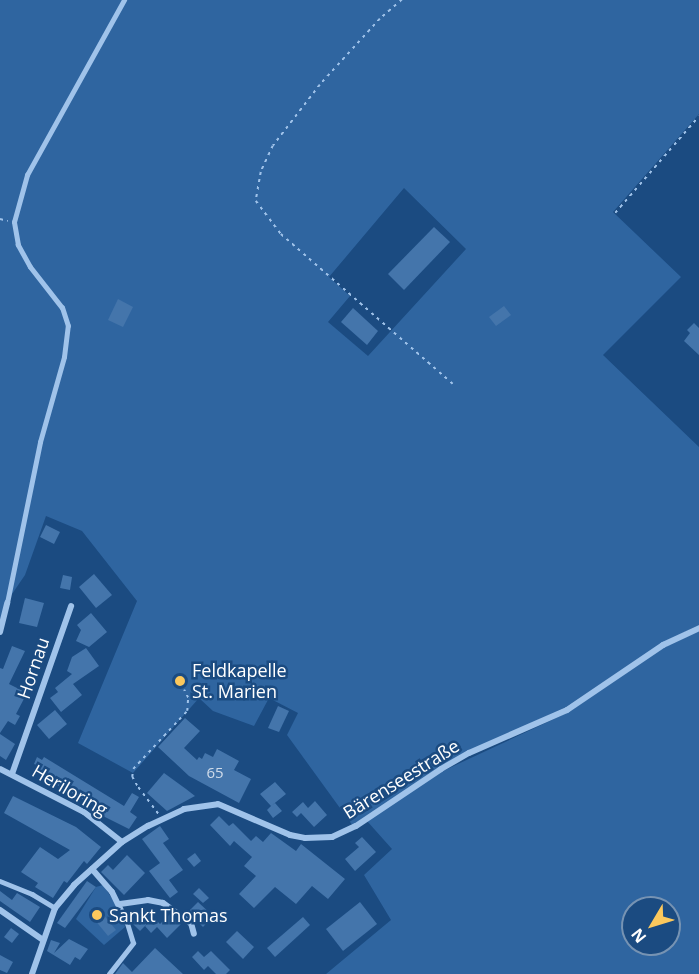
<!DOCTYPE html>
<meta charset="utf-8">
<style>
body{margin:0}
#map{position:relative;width:699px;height:974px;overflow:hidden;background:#1b4b81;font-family:"Open Sans",sans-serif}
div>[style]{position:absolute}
.green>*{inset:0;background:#2f65a0}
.building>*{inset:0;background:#4475ab}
.path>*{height:1.5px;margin-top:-0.75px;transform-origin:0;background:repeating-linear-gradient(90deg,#a0c3ea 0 3px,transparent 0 7.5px)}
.service>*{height:4.5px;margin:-2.25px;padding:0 2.25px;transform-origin:2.25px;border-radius:2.25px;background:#a0c3ea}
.minor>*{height:6px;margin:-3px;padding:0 3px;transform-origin:3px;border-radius:3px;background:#a0c3ea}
.dots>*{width:16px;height:16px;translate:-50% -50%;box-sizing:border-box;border:3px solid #1b4b81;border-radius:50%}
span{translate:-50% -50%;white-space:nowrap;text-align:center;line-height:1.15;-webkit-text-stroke:5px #1b4b81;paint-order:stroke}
.number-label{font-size:15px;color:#d0dcea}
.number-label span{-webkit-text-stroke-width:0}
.street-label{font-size:18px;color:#fff}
.poi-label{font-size:18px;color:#fff}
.left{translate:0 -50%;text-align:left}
.north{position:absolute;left:621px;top:896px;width:60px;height:60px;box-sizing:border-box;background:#1b4b81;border:2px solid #7693b3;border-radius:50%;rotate:232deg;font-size:16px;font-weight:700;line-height:24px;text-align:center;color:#fff}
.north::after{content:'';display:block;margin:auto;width:21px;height:27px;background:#fbc85d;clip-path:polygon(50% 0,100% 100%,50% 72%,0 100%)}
</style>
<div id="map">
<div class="green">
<div style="clip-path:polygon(evenodd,0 0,699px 0,699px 114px,613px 212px,681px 277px,603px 355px,699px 447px,699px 625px,662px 643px,566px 707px,468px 752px,353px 826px,287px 735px,298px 713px,269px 698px,254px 726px,213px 711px,199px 698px,133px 773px,78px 743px,137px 601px,82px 531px,46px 516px,25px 575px,10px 597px,0 627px,0 0,404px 188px,466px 249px,368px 356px,328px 322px,350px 296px,329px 277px,404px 188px)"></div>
<div style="clip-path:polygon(evenodd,699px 631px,699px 974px,326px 974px,391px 920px,364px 875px,392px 849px,367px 821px,443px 771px,569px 712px,663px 648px,699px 631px,633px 908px,669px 908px,669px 944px,633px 944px,633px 908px)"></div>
<div style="clip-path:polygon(103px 885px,120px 910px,125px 927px,104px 945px,76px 919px,96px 887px)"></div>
</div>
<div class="building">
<div style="clip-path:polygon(434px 227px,450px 242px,404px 290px,388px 274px)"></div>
<div style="clip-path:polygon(118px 299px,133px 307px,123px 327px,108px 320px)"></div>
<div style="clip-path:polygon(504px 306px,511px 315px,496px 326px,489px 317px)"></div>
<div style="clip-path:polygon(353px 308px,378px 331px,367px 345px,341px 322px)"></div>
<div style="clip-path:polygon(694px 323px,699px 328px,699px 355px,684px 341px,690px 333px,687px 330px)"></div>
<div style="clip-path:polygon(46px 525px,60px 532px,54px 544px,40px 537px)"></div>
<div style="clip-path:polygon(94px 574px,112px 595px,96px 608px,79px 587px)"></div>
<div style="clip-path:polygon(63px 575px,72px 577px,70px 590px,60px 588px)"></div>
<div style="clip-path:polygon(25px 598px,44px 603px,37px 627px,19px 623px)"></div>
<div style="clip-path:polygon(91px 613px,107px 632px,89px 647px,76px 641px,81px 630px,77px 625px)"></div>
<div style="clip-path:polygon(12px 646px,25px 651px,9px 684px,27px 693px,16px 714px,20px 716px,15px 725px,8px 721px,0 733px,0 668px,3px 669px)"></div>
<div style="clip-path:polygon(86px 648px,99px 666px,73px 684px,82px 695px,61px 712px,50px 698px,58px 692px,55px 688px,72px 674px,67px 671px,72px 657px)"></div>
<div style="clip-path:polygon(278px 706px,289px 711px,279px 732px,268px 728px)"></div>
<div style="clip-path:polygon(55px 710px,67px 724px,49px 739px,37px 725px)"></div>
<div style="clip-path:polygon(185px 718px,200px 731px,184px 748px,197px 760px,199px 757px,202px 759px,205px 753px,213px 757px,217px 749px,239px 761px,234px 770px,251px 779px,239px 803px,189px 776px,158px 747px)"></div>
<div style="clip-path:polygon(0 734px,15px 744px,6px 760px,0 756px)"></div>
<div style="clip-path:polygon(37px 757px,42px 760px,44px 757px,124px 806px,132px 793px,139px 797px,130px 812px,137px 817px,129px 829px,103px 816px,95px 809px,97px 807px,44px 778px,36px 772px,39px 766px,34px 764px)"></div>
<div style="clip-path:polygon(164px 773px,186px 789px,195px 796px,167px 811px,147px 793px)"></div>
<div style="clip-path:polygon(275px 782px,286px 794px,271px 806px,275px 803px,282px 811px,273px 818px,267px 810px,271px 806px,260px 794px)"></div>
<div style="clip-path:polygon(13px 796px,76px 827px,101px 847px,87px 864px,84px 861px,67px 883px,64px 881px,53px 898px,35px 887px,38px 883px,21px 872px,40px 847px,58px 859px,70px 850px,4px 813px)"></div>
<div style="clip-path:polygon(315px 801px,327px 815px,314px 827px,301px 813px,297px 817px,292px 812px,303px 802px,308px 808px)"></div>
<div style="clip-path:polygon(219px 816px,229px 826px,233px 823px,251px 841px,256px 836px,263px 842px,271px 833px,296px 851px,301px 844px,345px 879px,328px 899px,312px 886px,296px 904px,275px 887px,254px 908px,239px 894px,256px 876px,244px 866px,252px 857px,234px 841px,230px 846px,210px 825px)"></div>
<div style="clip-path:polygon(160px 826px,169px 839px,163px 843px,183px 870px,169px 880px,178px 892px,170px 898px,149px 871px,160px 863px,142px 839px)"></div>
<div style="clip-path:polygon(362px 837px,376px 852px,355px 871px,345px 859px,359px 847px,355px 843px)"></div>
<div style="clip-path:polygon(195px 853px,201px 861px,194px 867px,187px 859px)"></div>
<div style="clip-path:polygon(127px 855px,145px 873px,124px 895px,101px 872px,108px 865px,113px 870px)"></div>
<div style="clip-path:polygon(87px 881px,96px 887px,65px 928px,57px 923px)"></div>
<div style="clip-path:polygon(199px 888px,209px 898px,203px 903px,193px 894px)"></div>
<div style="clip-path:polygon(0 891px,12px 900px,17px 893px,40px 907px,30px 922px,0 901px)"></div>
<div style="clip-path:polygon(198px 902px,213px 916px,203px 927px,188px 912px)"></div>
<div style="clip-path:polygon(360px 902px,377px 924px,343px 951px,326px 929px)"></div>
<div style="clip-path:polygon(98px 908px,116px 930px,108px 936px,90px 914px)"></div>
<div style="clip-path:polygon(141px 914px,149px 922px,140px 931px,132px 923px)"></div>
<div style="clip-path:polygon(170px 914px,181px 924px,167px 938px,157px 927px,151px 933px,145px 926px,154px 918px,160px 924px)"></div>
<div style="clip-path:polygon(303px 917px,310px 925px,275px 957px,267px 948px)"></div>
<div style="clip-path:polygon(11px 928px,19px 934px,12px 943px,4px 937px)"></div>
<div style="clip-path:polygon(237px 931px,254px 947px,243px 959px,226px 942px)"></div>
<div style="clip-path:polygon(69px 939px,88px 949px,80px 960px,75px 957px,70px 965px,47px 951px,51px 940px,60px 943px,54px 953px)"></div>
<div style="clip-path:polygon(155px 948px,183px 974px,115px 974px,123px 963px,132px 972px)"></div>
<div style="clip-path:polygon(198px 951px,204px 957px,211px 951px,230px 970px,226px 974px,216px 974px,208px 966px,204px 970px,192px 957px)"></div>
<div style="clip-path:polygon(0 955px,13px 962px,7px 973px,0 970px)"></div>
</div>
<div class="path">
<div style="left:402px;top:0;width:29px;rotate:139deg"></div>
<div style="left:380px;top:19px;width:89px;rotate:132.3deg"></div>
<div style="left:320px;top:85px;width:77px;rotate:127.6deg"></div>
<div style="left:273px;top:146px;width:29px;rotate:115deg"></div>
<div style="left:261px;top:172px;width:29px;rotate:100deg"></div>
<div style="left:256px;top:201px;width:41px;rotate:52.9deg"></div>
<div style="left:281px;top:234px;width:228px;rotate:41.1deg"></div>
<div style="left:615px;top:213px;width:128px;rotate:-49.1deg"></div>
<div style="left:0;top:219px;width:8px;rotate:14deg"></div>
<div style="left:158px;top:814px;width:35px;rotate:-127deg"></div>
<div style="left:137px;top:786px;width:10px;rotate:-119deg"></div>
<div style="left:132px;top:777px;width:8px;rotate:-83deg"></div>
<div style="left:133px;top:769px;width:79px;rotate:-47deg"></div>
<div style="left:187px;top:711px;width:13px;rotate:-86deg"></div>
<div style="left:188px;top:698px;width:9px;rotate:-117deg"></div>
</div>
<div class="service">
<div style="left:7px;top:603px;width:164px;rotate:-78.4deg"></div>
<div style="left:40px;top:442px;width:88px;rotate:-74.2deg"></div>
<div style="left:64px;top:357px;width:31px;rotate:-83deg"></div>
<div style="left:68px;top:326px;width:19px;rotate:-108deg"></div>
<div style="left:62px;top:308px;width:52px;rotate:-128deg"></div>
<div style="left:30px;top:267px;width:25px;rotate:-119deg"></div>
<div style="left:18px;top:245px;width:23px;rotate:-100deg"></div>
<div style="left:14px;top:222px;width:49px;rotate:-74.5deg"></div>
<div style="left:27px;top:175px;width:200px;rotate:-61deg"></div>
<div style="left:0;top:881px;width:35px;rotate:22deg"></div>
<div style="left:32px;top:894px;width:27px;rotate:31deg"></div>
<div style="left:109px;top:974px;width:39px;rotate:-52deg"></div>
<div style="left:133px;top:943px;width:21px;rotate:-107deg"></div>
</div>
<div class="minor">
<div style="left:0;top:632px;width:30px;rotate:-76deg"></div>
<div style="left:0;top:769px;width:94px;rotate:27.1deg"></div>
<div style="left:84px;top:812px;width:48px;rotate:38.3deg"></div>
<div style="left:12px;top:774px;width:178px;rotate:-70.6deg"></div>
<div style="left:92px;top:869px;width:30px;rotate:49deg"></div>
<div style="left:112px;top:892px;width:34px;rotate:64deg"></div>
<div style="left:120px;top:904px;width:28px;rotate:-8deg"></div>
<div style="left:148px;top:900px;width:15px;rotate:11deg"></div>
<div style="left:163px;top:903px;width:34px;rotate:36deg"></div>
<div style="left:191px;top:923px;width:11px;rotate:75deg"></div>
<div style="left:0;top:910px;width:52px;rotate:34.9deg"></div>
<div style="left:32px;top:974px;width:70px;rotate:-70.8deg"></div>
<div style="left:55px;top:908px;width:30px;rotate:-50deg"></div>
<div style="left:74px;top:885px;width:64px;rotate:-41.9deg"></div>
<div style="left:122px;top:842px;width:31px;rotate:-32deg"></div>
<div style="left:148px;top:826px;width:40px;rotate:-25deg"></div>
<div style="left:184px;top:809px;width:34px;rotate:-8deg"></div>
<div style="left:218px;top:804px;width:78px;rotate:23.3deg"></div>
<div style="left:290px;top:835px;width:15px;rotate:11deg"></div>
<div style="left:305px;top:838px;width:27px;rotate:-2deg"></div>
<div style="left:332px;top:837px;width:26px;rotate:-25deg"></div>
<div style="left:356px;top:826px;width:102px;rotate:-33.8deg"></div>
<div style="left:441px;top:769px;width:32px;rotate:-30deg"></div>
<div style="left:469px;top:753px;width:107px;rotate:-23.7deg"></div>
<div style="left:567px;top:710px;width:116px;rotate:-34.1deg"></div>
<div style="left:663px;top:645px;width:40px;rotate:-25deg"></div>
</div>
<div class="dots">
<div style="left:180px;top:681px;background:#fbc85d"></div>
<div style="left:97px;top:915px;background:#fbc85d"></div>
</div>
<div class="number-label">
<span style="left:215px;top:773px">65</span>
</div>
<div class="street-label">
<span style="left:33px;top:668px;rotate:-71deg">Hornau</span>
<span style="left:401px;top:779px;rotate:-32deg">Bärenseestraße</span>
<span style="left:70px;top:790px;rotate:30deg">Heriloring</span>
</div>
<div class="poi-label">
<span class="left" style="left:192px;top:681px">Feldkapelle<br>St. Marien</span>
<span class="left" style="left:109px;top:915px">Sankt Thomas</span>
</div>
<div class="north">N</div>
</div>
